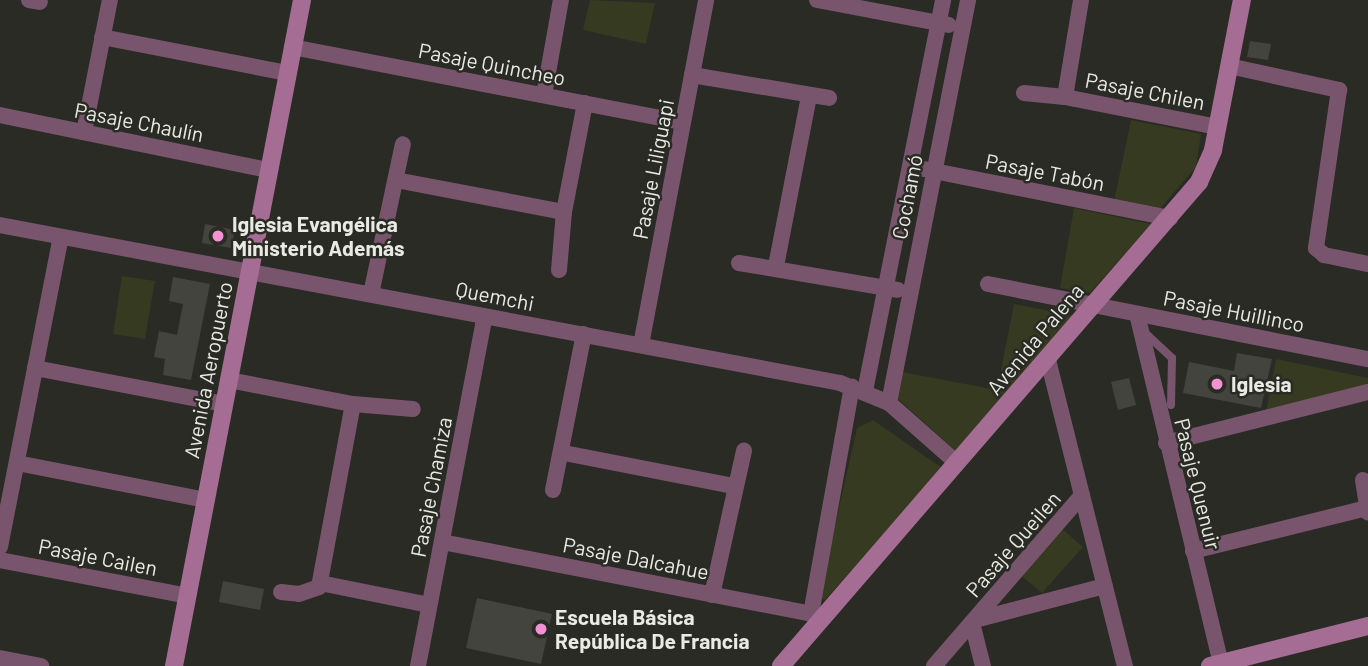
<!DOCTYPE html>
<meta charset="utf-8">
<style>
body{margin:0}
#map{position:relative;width:1368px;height:666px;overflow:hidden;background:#292b24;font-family:Barlow,sans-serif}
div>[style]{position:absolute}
.green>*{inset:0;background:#363a20}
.building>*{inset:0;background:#43443d}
.lane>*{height:8px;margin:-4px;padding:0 4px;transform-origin:4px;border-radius:4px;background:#79556d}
.street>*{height:16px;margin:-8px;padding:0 8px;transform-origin:8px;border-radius:8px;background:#79556d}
.secondary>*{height:18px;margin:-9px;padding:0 9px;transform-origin:9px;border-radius:9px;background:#a56d93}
.dots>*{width:19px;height:19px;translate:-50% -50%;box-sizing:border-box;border:4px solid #292b24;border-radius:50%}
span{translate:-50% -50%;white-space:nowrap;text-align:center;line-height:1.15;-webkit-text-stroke:5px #292b24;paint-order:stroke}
.street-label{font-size:21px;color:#e9eae5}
.poi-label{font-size:21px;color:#e9eae5;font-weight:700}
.left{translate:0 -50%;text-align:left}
</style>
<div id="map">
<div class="green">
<div style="clip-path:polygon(590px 0,655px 3px,646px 44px,583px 30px)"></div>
<div style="clip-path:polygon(1131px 120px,1201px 134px,1196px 167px,1159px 210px,1114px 201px)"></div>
<div style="clip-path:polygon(1074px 208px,1151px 224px,1090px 293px,1060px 288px)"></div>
<div style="clip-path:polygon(122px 276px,155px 281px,145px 339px,113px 334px)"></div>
<div style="clip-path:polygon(1014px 304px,1077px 316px,956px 451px,897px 398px,902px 372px,997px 390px)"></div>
<div style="clip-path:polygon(1276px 359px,1368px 378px,1368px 387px,1266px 412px)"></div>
<div style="clip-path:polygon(873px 420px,942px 468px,825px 600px,819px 597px,857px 428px)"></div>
<div style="clip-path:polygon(1059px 526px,1083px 547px,1042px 593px,1018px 573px)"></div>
</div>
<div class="building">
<div style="clip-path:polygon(1250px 41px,1271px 44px,1268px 60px,1247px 57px)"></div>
<div style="clip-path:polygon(205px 224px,235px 230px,231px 248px,202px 243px)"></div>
<div style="clip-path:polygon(173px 277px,210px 284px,191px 380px,163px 375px,165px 359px,154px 357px,159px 331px,177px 335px,183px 304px,169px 301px)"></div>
<div style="clip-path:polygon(1237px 353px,1272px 359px,1261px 408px,1183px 393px,1189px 362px,1234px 371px)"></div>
<div style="clip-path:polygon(1129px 378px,1136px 405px,1118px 410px,1111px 382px)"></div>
<div style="clip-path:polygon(223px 581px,264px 589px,260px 610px,219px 602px)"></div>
<div style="clip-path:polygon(477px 598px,552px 614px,541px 664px,466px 648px)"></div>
</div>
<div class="lane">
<div style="left:1142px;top:330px;width:41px;rotate:43deg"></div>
<div style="left:1172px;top:358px;width:47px;rotate:91.2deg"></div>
</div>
<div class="street">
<div style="left:29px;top:0;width:11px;rotate:10deg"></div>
<div style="left:817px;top:0;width:134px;rotate:10.7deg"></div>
<div style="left:102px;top:37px;width:189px;rotate:11deg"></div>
<div style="left:292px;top:47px;width:398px;rotate:10.9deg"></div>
<div style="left:1229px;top:66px;width:113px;rotate:12.3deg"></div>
<div style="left:1339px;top:90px;width:160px;rotate:98.3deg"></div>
<div style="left:1316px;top:248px;width:11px;rotate:41deg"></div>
<div style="left:1324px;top:255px;width:45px;rotate:11.6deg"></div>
<div style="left:692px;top:75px;width:139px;rotate:9.5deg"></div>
<div style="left:1024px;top:93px;width:41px;rotate:5.6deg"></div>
<div style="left:1065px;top:97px;width:156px;rotate:11.1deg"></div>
<div style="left:544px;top:95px;width:97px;rotate:-79.9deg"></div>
<div style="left:1065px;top:97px;width:98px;rotate:-80.6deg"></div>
<div style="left:0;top:115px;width:275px;rotate:11.6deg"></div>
<div style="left:84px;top:132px;width:135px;rotate:-78.9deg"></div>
<div style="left:924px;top:169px;width:251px;rotate:11.3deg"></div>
<div style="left:396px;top:180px;width:171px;rotate:10.8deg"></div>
<div style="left:0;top:225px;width:855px;rotate:10.65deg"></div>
<div style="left:840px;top:383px;width:53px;rotate:22.2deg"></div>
<div style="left:889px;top:403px;width:91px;rotate:41.4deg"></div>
<div style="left:739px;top:263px;width:161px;rotate:9.6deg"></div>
<div style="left:776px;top:266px;width:172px;rotate:-79deg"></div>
<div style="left:559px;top:270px;width:58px;rotate:-85.1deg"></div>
<div style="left:564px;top:212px;width:111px;rotate:-79.1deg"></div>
<div style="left:988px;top:284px;width:387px;rotate:11.2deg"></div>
<div style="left:371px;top:294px;width:153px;rotate:-78deg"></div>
<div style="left:1137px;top:314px;width:359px;rotate:76.5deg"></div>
<div style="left:641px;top:345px;width:351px;rotate:-79.3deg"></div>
<div style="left:1048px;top:360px;width:316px;rotate:75.9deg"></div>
<div style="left:35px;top:368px;width:192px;rotate:10.8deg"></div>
<div style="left:229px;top:380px;width:126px;rotate:11deg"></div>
<div style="left:353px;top:404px;width:60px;rotate:4.8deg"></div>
<div style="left:865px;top:391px;width:399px;rotate:-78.7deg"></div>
<div style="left:889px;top:403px;width:411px;rotate:-78.9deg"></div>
<div style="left:1166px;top:443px;width:208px;rotate:-14.2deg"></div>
<div style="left:564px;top:453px;width:172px;rotate:11deg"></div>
<div style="left:17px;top:463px;width:193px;rotate:11.1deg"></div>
<div style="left:1363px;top:480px;width:33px;rotate:81deg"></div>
<div style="left:553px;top:490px;width:159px;rotate:-78.8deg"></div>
<div style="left:442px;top:542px;width:376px;rotate:11deg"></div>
<div style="left:811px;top:614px;width:12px;rotate:35deg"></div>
<div style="left:0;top:547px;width:316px;rotate:-78.9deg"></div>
<div style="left:1193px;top:551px;width:179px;rotate:-13.9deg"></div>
<div style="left:0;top:560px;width:191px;rotate:10.8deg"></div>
<div style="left:320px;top:583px;width:111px;rotate:11.4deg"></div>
<div style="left:281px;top:592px;width:18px;rotate:6deg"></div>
<div style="left:299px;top:594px;width:21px;rotate:-19deg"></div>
<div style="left:319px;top:587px;width:186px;rotate:-79.5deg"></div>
<div style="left:712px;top:595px;width:148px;rotate:-77.5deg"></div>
<div style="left:811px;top:614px;width:231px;rotate:-79.8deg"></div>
<div style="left:975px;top:620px;width:134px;rotate:-14.7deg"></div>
<div style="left:972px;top:623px;width:44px;rotate:75.7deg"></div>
<div style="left:0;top:658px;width:42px;rotate:11deg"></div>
<div style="left:418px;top:666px;width:356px;rotate:-79.2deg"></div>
<div style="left:934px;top:666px;width:226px;rotate:-49.1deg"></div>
</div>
<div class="secondary">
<div style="left:174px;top:666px;width:678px;rotate:-79.12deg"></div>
<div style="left:781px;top:666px;width:640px;rotate:-49.18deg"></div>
<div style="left:1199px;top:182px;width:35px;rotate:-66deg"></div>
<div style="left:1213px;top:150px;width:153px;rotate:-79.1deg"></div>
<div style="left:1210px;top:666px;width:163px;rotate:-14.2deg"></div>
</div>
<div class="dots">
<div style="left:218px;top:236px;background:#f391d5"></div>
<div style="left:1217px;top:384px;background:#f391d5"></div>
<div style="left:541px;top:629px;background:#f391d5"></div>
</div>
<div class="street-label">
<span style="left:492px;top:64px;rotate:11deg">Pasaje Quincheo</span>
<span style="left:1145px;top:91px;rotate:11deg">Pasaje Chilen</span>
<span style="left:139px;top:122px;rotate:11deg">Pasaje Chaulín</span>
<span style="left:653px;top:169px;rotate:-79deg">Pasaje Liliguapi</span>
<span style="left:1045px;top:172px;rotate:11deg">Pasaje Tabón</span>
<span style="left:907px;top:197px;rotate:-79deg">Cochamó</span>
<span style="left:495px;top:296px;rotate:11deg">Quemchi</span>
<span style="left:1234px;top:311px;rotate:11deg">Pasaje Huillinco</span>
<span style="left:1035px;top:339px;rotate:-50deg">Avenida Palena</span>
<span style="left:208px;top:370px;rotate:-79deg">Avenida Aeropuerto</span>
<span style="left:1198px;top:484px;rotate:76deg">Pasaje Quenuir</span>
<span style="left:431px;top:487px;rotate:-79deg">Pasaje Chamiza</span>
<span style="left:1013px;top:544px;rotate:-49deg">Pasaje Queilen</span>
<span style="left:98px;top:557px;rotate:11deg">Pasaje Cailen</span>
<span style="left:636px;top:558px;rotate:11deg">Pasaje Dalcahue</span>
</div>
<div class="poi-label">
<span class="left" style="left:232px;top:236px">Iglesia Evangélica<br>Ministerio Además</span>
<span class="left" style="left:1231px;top:384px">Iglesia</span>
<span class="left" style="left:555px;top:629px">Escuela Básica<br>República De Francia</span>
</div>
</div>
